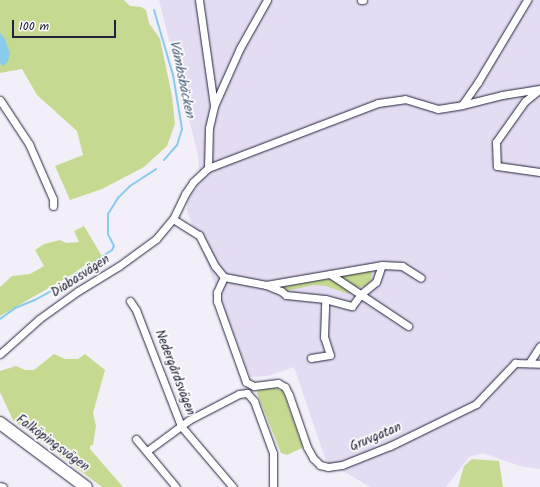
<!DOCTYPE html>
<meta charset="utf-8">
<style>
body{margin:0}
#map{position:relative;width:540px;height:487px;overflow:hidden;background:#f3eff9;font-family:Kalam,sans-serif}
div>[style]{position:absolute}
.built>*{inset:0;background:#e4dcf2}
.green>*{inset:0;background:#c5da90}
.water>*{inset:0;background:#89cbea}
.stream>*{height:2px;margin:-1px;padding:0 1px;transform-origin:1px;border-radius:1px;background:#89cbea}
.roads{filter:drop-shadow(0 0 1px #22223b) drop-shadow(0 0 1px #22223b)}
.street>*{height:7px;margin:-3.5px;padding:0 3.5px;transform-origin:3.5px;border-radius:3.5px;background:#fff}
.primary>*{height:12px;margin:-6px;padding:0 6px;transform-origin:6px;border-radius:6px;background:#fff}
span{translate:-50% -50%;white-space:nowrap;text-align:center;line-height:1.15;-webkit-text-stroke:3.5px #fff;paint-order:stroke}
.street-label{font-size:13px;color:#22223b}
.water-label{font-size:14px;color:#465d78;font-style:italic}
.scale{position:absolute;left:12px;top:20px;width:104px;height:18px;box-sizing:border-box;border:2px solid #22223b;border-top:0;padding-left:5px;font-size:12px;line-height:14px;white-space:nowrap;color:#22223b;-webkit-text-stroke:3px #fff;paint-order:stroke}
</style>
<div id="map">
<div class="built">
<div style="clip-path:polygon(159px 0,540px 0,540px 469px,520px 466px,483px 453px,469px 457px,446px 487px,370px 487px,326px 461px,294px 367px,268px 376px,250px 377px,187px 211px,187px 200px,204px 177px,199px 169px,198px 155px)"></div>
</div>
<div class="green">
<div style="clip-path:polygon(0 0,124px 0,130px 6px,141px 7px,146px 10px,149px 23px,160px 39px,172px 96px,175px 124px,167px 146px,144px 167px,102px 189px,70px 200px,55px 166px,83px 155px,77px 131px,37px 95px,22px 69px,0 73px)"></div>
<div style="clip-path:polygon(84px 226px,103px 258px,102px 268px,94px 273px,88px 263px,73px 274px,0 316px,0 287px,12px 276px,30px 274px,44px 266px,35px 250px,44px 244px,60px 240px,66px 243px,79px 242px,74px 231px)"></div>
<div style="clip-path:polygon(370px 270px,372px 272px,371px 280px,367px 285px,358px 288px,340px 277px)"></div>
<div style="clip-path:polygon(329px 278px,350px 292px,349px 294px,326px 286px,314px 285px,286px 291px,283px 287px)"></div>
<div style="clip-path:polygon(54px 354px,65px 359px,78px 359px,85px 354px,105px 370px,93px 413px,96px 426px,93px 445px,90px 446px,90px 449px,123px 487px,102px 487px,13px 420px,0 392px,0 371px,16px 366px,25px 370px,34px 370px)"></div>
<div style="clip-path:polygon(271px 387px,283px 391px,302px 445px,302px 448px,287px 455px,281px 453px,257px 393px,258px 391px)"></div>
<div style="clip-path:polygon(472px 459px,499px 461px,503px 487px,458px 487px,464px 466px)"></div>
</div>
<div class="water">
<div style="clip-path:polygon(0 33px,5px 39px,10px 53px,8px 61px,4px 66px,0 64px)"></div>
</div>
<div class="stream">
<div style="left:154px;top:10px;width:68px;rotate:73.7deg"></div>
<div style="left:173px;top:75px;width:55px;rotate:80.5deg"></div>
<div style="left:182px;top:129px;width:17px;rotate:107deg"></div>
<div style="left:177px;top:145px;width:20px;rotate:131deg"></div>
<div style="left:0;top:319px;width:19px;rotate:-36deg"></div>
<div style="left:15px;top:308px;width:22px;rotate:-22deg"></div>
<div style="left:35px;top:300px;width:23px;rotate:-29deg"></div>
<div style="left:55px;top:289px;width:69px;rotate:-34.4deg"></div>
<div style="left:112px;top:250px;width:4px;rotate:-63deg"></div>
<div style="left:114px;top:246px;width:13px;rotate:-117deg"></div>
<div style="left:108px;top:234px;width:20px;rotate:-90deg"></div>
<div style="left:108px;top:214px;width:19px;rotate:-58deg"></div>
<div style="left:118px;top:198px;width:17px;rotate:-45deg"></div>
<div style="left:130px;top:186px;width:31px;rotate:-33deg"></div>
</div>
<div class="roads">
<div class="street">
<div style="left:199px;top:0;width:106px;rotate:81.9deg"></div>
<div style="left:361px;top:0;width:2px"></div>
<div style="left:540px;top:89px;width:19px;rotate:141deg"></div>
<div style="left:525px;top:101px;width:50px;rotate:125.3deg"></div>
<div style="left:496px;top:142px;width:24px;rotate:88deg"></div>
<div style="left:497px;top:166px;width:43px;rotate:7.9deg"></div>
<div style="left:0;top:100px;width:53px;rotate:56.6deg"></div>
<div style="left:29px;top:144px;width:60px;rotate:66.4deg"></div>
<div style="left:53px;top:199px;width:7px;rotate:90deg"></div>
<div style="left:462px;top:105px;width:41px;rotate:-14deg"></div>
<div style="left:502px;top:95px;width:38px;rotate:-9deg"></div>
<div style="left:208px;top:168px;width:40px;rotate:-88.6deg"></div>
<div style="left:209px;top:128px;width:23px;rotate:-77deg"></div>
<div style="left:214px;top:106px;width:64px;rotate:-65.9deg"></div>
<div style="left:240px;top:48px;width:55px;rotate:-60.6deg"></div>
<div style="left:173px;top:219px;width:31px;rotate:32deg"></div>
<div style="left:199px;top:235px;width:35px;rotate:63deg"></div>
<div style="left:215px;top:266px;width:14px;rotate:51deg"></div>
<div style="left:224px;top:277px;width:17px;rotate:115deg"></div>
<div style="left:217px;top:292px;width:9px;rotate:90deg"></div>
<div style="left:217px;top:301px;width:86px;rotate:70.3deg"></div>
<div style="left:246px;top:382px;width:9px;rotate:27deg"></div>
<div style="left:254px;top:386px;width:24px;rotate:-7deg"></div>
<div style="left:278px;top:383px;width:8px;rotate:30deg"></div>
<div style="left:285px;top:387px;width:9px;rotate:63deg"></div>
<div style="left:289px;top:395px;width:55px;rotate:70.9deg"></div>
<div style="left:307px;top:447px;width:13px;rotate:61deg"></div>
<div style="left:313px;top:458px;width:10px;rotate:45deg"></div>
<div style="left:320px;top:465px;width:8px;rotate:14deg"></div>
<div style="left:328px;top:467px;width:14px;rotate:-8deg"></div>
<div style="left:342px;top:465px;width:52px;rotate:-21.6deg"></div>
<div style="left:390px;top:446px;width:96px;rotate:-26deg"></div>
<div style="left:476px;top:404px;width:57px;rotate:-46.4deg"></div>
<div style="left:515px;top:363px;width:25px;rotate:2deg"></div>
<div style="left:330px;top:274px;width:94px;rotate:33.7deg"></div>
<div style="left:224px;top:277px;width:43px;rotate:10.8deg"></div>
<div style="left:266px;top:285px;width:118px;rotate:-9.8deg"></div>
<div style="left:382px;top:265px;width:20px;rotate:3deg"></div>
<div style="left:402px;top:266px;width:22px;rotate:32deg"></div>
<div style="left:266px;top:285px;width:16px;rotate:22deg"></div>
<div style="left:281px;top:291px;width:6px;rotate:39deg"></div>
<div style="left:286px;top:295px;width:39px;rotate:6deg"></div>
<div style="left:325px;top:299px;width:28px;rotate:15deg"></div>
<div style="left:352px;top:306px;width:15px;rotate:-53deg"></div>
<div style="left:361px;top:294px;width:19px;rotate:-39deg"></div>
<div style="left:376px;top:282px;width:18px;rotate:-71deg"></div>
<div style="left:130px;top:301px;width:11px;rotate:56deg"></div>
<div style="left:136px;top:310px;width:124px;rotate:68.8deg"></div>
<div style="left:181px;top:426px;width:80px;rotate:49.6deg"></div>
<div style="left:0;top:354px;width:52px;rotate:-41.9deg"></div>
<div style="left:39px;top:319px;width:48px;rotate:-35.7deg"></div>
<div style="left:78px;top:291px;width:48px;rotate:-31.4deg"></div>
<div style="left:119px;top:266px;width:46px;rotate:-36.1deg"></div>
<div style="left:156px;top:239px;width:26px;rotate:-50deg"></div>
<div style="left:173px;top:219px;width:28px;rotate:-64deg"></div>
<div style="left:185px;top:194px;width:14px;rotate:-56deg"></div>
<div style="left:193px;top:182px;width:21px;rotate:-43deg"></div>
<div style="left:208px;top:168px;width:182px;rotate:-20.9deg"></div>
<div style="left:378px;top:103px;width:27px;rotate:-8deg"></div>
<div style="left:405px;top:99px;width:34px;rotate:17deg"></div>
<div style="left:438px;top:109px;width:24px;rotate:-9deg"></div>
<div style="left:462px;top:105px;width:28px;rotate:-55deg"></div>
<div style="left:478px;top:82px;width:96px;rotate:-59.1deg"></div>
<div style="left:311px;top:358px;width:19px;rotate:-9deg"></div>
<div style="left:330px;top:355px;width:19px;rotate:-108deg"></div>
<div style="left:324px;top:337px;width:38px;rotate:-88deg"></div>
<div style="left:529px;top:363px;width:20px;rotate:-57deg"></div>
<div style="left:136px;top:439px;width:62px;rotate:50.2deg"></div>
<div style="left:147px;top:451px;width:52px;rotate:-36.4deg"></div>
<div style="left:189px;top:420px;width:56px;rotate:-27.5deg"></div>
<div style="left:239px;top:394px;width:8px;rotate:-7deg"></div>
<div style="left:247px;top:393px;width:11px;rotate:49deg"></div>
<div style="left:254px;top:401px;width:55px;rotate:69.9deg"></div>
<div style="left:273px;top:453px;width:34px;rotate:90deg"></div>
<div style="left:0;top:486px;width:3px;rotate:18deg"></div>
</div>
<div class="primary">
<div style="left:0;top:423px;width:107px;rotate:36.7deg"></div>
</div>
</div>
<div class="street-label">
<span style="left:81px;top:277px;rotate:-33deg">Diabasvägen</span>
<span style="left:174px;top:373px;rotate:69deg">Nedergårdsvägen</span>
<span style="left:376px;top:438px;rotate:-23deg">Gruvgatan</span>
<span style="left:52px;top:444px;rotate:36deg">Falköpingsvägen</span>
</div>
<div class="water-label">
<span style="left:182px;top:79px;rotate:78deg">Våmbsbäcken</span>
</div>
<div class="scale">100 m</div>
</div>
